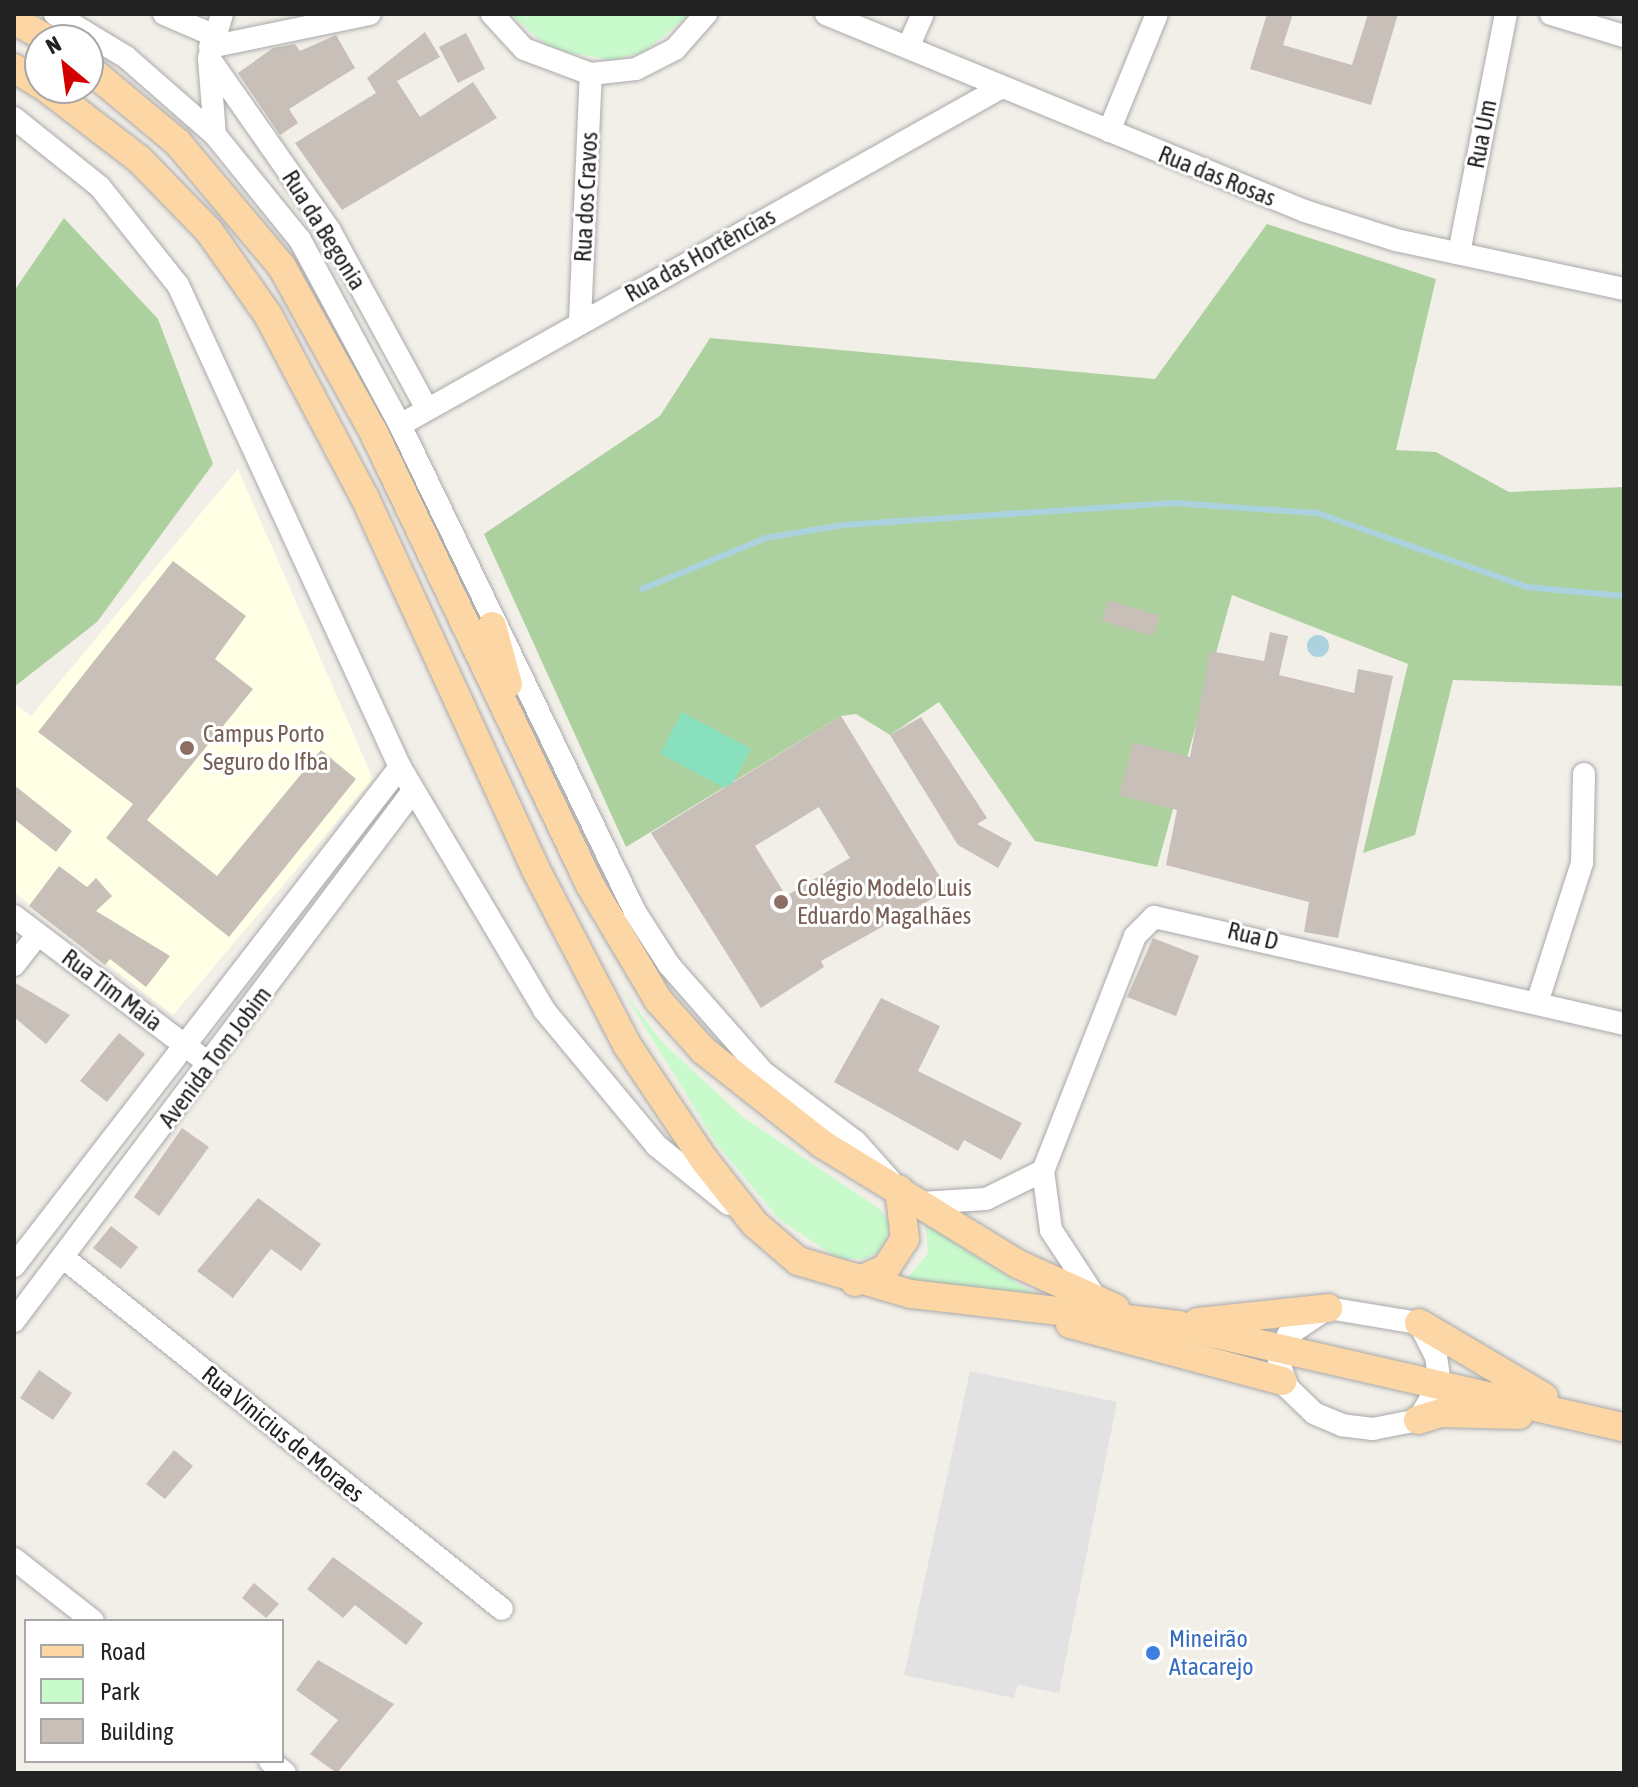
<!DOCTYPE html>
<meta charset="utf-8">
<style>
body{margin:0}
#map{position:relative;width:1638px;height:1787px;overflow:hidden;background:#f2efe9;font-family:"Asap Condensed",sans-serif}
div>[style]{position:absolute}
.education>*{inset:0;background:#ffffe5}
.forest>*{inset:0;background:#add19e}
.park>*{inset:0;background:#c8facc}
.pitch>*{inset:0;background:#88e0be}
.parking>*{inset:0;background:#e2e2e2}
.water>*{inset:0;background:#aad3df}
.round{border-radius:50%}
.stream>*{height:6px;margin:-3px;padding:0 3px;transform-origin:3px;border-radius:3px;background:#aad3df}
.building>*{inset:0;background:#c7bfb8}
.roads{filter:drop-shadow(0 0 2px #a9a9a9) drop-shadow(0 0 2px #a9a9a9)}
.minor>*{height:22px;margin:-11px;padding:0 11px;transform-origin:11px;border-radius:11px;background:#fff}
.major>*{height:28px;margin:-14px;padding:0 14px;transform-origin:14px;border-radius:14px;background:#fcd6a4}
.dots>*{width:22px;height:22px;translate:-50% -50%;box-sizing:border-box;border:4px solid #fff;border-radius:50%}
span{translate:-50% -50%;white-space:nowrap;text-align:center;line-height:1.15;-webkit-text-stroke:6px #fff;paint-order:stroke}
.street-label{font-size:24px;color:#222}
.education-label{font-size:24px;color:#785e54}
.left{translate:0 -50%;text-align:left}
.shop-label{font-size:24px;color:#366cbe}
.frame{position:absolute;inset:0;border:16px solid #222;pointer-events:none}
.legend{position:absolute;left:24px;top:1619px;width:260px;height:144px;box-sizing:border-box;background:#fff;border:2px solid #a7a7a7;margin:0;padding:10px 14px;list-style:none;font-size:24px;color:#222}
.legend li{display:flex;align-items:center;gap:16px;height:40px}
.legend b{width:40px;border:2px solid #a7a7a7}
.north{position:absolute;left:24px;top:24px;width:80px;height:80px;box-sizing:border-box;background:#fff;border:2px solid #a7a7a7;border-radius:50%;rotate:331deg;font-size:22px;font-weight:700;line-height:32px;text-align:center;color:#222}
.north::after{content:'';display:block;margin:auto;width:28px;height:36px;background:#d40000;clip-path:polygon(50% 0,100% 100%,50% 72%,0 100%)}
</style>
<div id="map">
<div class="education">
<div style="clip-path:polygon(238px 469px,373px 779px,173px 1015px,14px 892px,14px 703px,31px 716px)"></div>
</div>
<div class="forest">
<div style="clip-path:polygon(64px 218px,158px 319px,213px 464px,97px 622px,14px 687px,14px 291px)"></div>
<div style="clip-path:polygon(1267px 224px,1436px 279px,1396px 450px,1436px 452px,1509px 492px,1624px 487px,1624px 686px,1453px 680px,1415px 835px,1363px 853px,1408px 664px,1232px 595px,1157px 867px,1035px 841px,939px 702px,890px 735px,856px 714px,841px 716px,626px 847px,484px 534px,660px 416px,710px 338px,1155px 379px)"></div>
</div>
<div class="park">
<div style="clip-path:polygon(510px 14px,690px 14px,644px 52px,613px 60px,552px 50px)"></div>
<div style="clip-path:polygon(623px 991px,663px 1043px,743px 1117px,881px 1210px,891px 1226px,880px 1251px,864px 1259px,837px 1258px,779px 1219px,716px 1143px)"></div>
<div style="clip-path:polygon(926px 1224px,1039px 1297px,906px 1279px,928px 1254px)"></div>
</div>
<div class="pitch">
<div style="clip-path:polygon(682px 712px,751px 749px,729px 790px,660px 754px)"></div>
</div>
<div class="parking">
<div style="clip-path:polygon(970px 1371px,1117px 1402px,1059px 1693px,1018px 1685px,1014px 1698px,904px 1675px)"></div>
</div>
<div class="water">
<div class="round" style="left:1307px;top:635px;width:22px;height:22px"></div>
</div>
<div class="stream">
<div style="left:642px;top:589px;width:134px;rotate:-22.4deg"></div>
<div style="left:766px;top:538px;width:78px;rotate:-9.6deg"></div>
<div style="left:843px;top:525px;width:331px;rotate:-3.8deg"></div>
<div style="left:1173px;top:503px;width:144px;rotate:4deg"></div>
<div style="left:1317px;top:513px;width:223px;rotate:19.4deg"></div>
<div style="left:1527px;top:587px;width:97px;rotate:5.3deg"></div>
</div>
<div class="building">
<div style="clip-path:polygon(1267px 14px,1293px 14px,1283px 45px,1352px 65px,1368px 14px,1398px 14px,1371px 105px,1250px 69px)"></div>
<div style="clip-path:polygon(425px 32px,440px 57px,397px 81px,420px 117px,473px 82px,497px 118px,342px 210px,295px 143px,376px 93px,367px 78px)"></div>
<div style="clip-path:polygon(466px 33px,485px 69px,458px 83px,439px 47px)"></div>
<div style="clip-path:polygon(336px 35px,355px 68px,289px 109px,298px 123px,280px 135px,238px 73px,273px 48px,295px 44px,300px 51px)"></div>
<div style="clip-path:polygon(173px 561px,246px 616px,215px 659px,253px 689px,147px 820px,217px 876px,321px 750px,356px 779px,229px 937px,106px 838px,133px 804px,38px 732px)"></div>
<div style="clip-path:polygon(1108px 600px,1160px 616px,1153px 636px,1102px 621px)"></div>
<div style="clip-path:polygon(1270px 632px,1288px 636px,1279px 675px,1354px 693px,1358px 669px,1393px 676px,1338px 938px,1304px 932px,1309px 902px,1166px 865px,1177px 810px,1119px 795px,1133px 742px,1190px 757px,1210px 651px,1264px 661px)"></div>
<div style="clip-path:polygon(evenodd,841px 716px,948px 890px,821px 961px,824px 967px,761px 1008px,651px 833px,841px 716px,819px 807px,850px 858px,786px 896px,755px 846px,819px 807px)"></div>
<div style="clip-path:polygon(921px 717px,987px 818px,977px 824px,1012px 843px,998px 868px,958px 845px,890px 735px)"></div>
<div style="clip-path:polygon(14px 785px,72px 831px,56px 852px,14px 819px)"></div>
<div style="clip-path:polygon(59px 866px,87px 887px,96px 878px,112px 896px,96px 911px,170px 956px,146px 987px,110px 959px,105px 965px,29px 906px)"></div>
<div style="clip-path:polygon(1153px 938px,1199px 956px,1176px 1016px,1127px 997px)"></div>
<div style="clip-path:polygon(14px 982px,70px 1015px,46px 1044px,14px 1017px)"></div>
<div style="clip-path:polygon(881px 998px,940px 1026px,918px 1071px,1022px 1123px,1001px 1160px,964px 1140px,958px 1151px,834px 1082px)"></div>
<div style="clip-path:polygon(119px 1033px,145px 1054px,107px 1102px,80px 1081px)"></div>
<div style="clip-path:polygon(182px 1128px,209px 1147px,159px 1216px,134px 1197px)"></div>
<div style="clip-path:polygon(258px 1198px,321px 1244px,301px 1271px,271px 1249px,233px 1298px,197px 1271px)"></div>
<div style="clip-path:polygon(111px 1226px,138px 1247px,121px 1269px,93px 1248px)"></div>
<div style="clip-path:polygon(39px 1370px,72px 1393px,53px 1420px,20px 1398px)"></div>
<div style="clip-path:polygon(174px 1450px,193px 1466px,165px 1499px,146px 1484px)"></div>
<div style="clip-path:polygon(333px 1557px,423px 1623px,406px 1645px,355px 1605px,343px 1618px,307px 1589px)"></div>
<div style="clip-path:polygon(254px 1583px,279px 1604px,266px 1618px,242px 1598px)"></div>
<div style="clip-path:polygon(318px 1660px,394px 1704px,337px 1773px,310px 1754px,338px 1720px,296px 1690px)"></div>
</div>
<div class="roads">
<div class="minor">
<div style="left:55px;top:14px;width:83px;rotate:31.2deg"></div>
<div style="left:126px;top:57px;width:118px;rotate:41.2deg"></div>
<div style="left:215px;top:135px;width:135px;rotate:51deg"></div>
<div style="left:300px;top:240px;width:210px;rotate:61.6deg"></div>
<div style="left:400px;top:425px;width:541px;rotate:64.24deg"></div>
<div style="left:635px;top:912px;width:63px;rotate:57.3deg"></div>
<div style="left:669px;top:965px;width:142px;rotate:48.7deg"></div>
<div style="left:763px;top:1072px;width:116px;rotate:37deg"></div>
<div style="left:856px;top:1142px;width:51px;rotate:48.2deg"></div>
<div style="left:164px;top:14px;width:53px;rotate:23.2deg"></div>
<div style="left:492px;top:14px;width:47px;rotate:47.6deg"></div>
<div style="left:524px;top:49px;width:72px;rotate:20.5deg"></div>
<div style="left:591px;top:74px;width:45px;rotate:-6.3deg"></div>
<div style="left:636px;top:69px;width:44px;rotate:-27.1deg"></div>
<div style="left:675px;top:49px;width:47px;rotate:-48.5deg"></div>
<div style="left:826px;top:14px;width:518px;rotate:22.36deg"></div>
<div style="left:1305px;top:211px;width:96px;rotate:17.7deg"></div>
<div style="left:1396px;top:240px;width:233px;rotate:12.1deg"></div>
<div style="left:1551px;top:14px;width:76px;rotate:16.8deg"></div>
<div style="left:909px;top:45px;width:34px;rotate:-66deg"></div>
<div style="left:210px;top:47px;width:163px;rotate:-11.7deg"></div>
<div style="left:209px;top:58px;width:211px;rotate:55deg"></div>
<div style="left:330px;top:231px;width:203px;rotate:61.4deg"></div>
<div style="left:14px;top:118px;width:110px;rotate:38.7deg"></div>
<div style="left:100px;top:187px;width:125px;rotate:51.5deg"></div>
<div style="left:178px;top:285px;width:531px;rotate:65.27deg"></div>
<div style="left:400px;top:767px;width:282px;rotate:59.3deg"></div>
<div style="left:544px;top:1010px;width:177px;rotate:50.3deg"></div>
<div style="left:657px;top:1146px;width:92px;rotate:38.9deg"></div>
<div style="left:1109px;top:131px;width:126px;rotate:-67.7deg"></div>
<div style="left:215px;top:135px;width:77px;rotate:-94.5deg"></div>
<div style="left:209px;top:58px;width:46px;rotate:-73.5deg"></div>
<div style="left:1459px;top:253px;width:244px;rotate:-78.9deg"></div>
<div style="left:580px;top:321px;width:247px;rotate:-87.5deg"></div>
<div style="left:400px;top:425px;width:690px;rotate:-29.31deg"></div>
<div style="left:14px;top:916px;width:232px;rotate:37.1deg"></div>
<div style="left:14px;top:965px;width:39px;rotate:-52deg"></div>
<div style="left:1537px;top:1003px;width:147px;rotate:-72.2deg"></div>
<div style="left:1582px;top:863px;width:89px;rotate:-88.7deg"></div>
<div style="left:920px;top:1203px;width:66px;rotate:-3.5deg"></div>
<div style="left:986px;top:1199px;width:64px;rotate:-26.2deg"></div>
<div style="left:64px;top:1258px;width:561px;rotate:38.71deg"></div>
<div style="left:14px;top:1266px;width:631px;rotate:-52.28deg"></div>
<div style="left:1095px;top:1297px;width:80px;rotate:-123.3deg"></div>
<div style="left:1051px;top:1230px;width:60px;rotate:-97.7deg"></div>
<div style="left:1043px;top:1171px;width:252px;rotate:-68.6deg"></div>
<div style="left:1135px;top:936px;width:27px;rotate:-45deg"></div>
<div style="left:1154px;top:917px;width:482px;rotate:12.8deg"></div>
<div style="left:1328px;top:1308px;width:92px;rotate:9.4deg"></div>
<div style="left:1419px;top:1323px;width:37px;rotate:63deg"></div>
<div style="left:1436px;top:1356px;width:27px;rotate:82deg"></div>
<div style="left:1440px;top:1383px;width:43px;rotate:120.7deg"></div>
<div style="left:1418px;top:1420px;width:46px;rotate:168.7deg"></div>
<div style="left:1373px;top:1429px;width:31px;rotate:-173deg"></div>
<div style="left:1342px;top:1425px;width:30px;rotate:-157deg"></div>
<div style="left:1314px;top:1413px;width:36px;rotate:-136deg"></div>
<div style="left:1288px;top:1388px;width:27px;rotate:-110deg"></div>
<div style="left:1279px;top:1363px;width:29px;rotate:-72deg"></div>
<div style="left:1288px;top:1335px;width:48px;rotate:-34deg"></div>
<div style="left:14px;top:1321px;width:663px;rotate:-53.03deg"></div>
<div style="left:14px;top:1559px;width:100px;rotate:38.1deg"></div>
<div style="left:270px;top:1761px;width:19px;rotate:39deg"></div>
</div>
<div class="major">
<div style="left:14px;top:20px;width:39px;rotate:30deg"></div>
<div style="left:14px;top:68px;width:31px;rotate:32deg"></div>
<div style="left:88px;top:68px;width:117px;rotate:39.8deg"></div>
<div style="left:178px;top:143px;width:162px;rotate:50deg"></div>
<div style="left:282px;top:267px;width:188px;rotate:61deg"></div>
<div style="left:373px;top:431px;width:503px;rotate:64.45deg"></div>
<div style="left:590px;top:885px;width:135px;rotate:59.3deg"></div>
<div style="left:659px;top:1001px;width:67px;rotate:48deg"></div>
<div style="left:704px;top:1051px;width:150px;rotate:38.2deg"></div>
<div style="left:822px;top:1144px;width:230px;rotate:31.5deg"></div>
<div style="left:1018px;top:1264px;width:107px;rotate:24.4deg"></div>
<div style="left:46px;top:88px;width:117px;rotate:37.4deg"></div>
<div style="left:139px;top:159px;width:100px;rotate:45.8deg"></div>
<div style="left:209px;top:231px;width:103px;rotate:54.9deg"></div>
<div style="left:268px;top:315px;width:207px;rotate:62.1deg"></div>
<div style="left:365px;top:498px;width:409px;rotate:65.3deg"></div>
<div style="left:536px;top:870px;width:197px;rotate:62.5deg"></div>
<div style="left:627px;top:1045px;width:140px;rotate:56.1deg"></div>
<div style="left:705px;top:1161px;width:80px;rotate:51.6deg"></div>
<div style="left:755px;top:1224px;width:57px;rotate:40.7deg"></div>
<div style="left:798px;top:1261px;width:118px;rotate:16.3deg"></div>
<div style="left:911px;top:1294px;width:268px;rotate:6.6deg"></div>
<div style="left:1177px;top:1325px;width:458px;rotate:12.9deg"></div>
<div style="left:492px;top:626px;width:60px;rotate:74.6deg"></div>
<div style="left:855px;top:1282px;width:34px;rotate:-24deg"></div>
<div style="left:886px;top:1268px;width:35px;rotate:-57deg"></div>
<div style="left:905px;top:1239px;width:50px;rotate:-96.8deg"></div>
<div style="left:1198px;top:1322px;width:131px;rotate:-6.1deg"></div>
<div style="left:1419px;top:1323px;width:145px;rotate:30.6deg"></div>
<div style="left:1070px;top:1324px;width:220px;rotate:15deg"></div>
<div style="left:1418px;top:1420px;width:24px;rotate:-17deg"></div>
<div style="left:1441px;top:1413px;width:78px;rotate:1.5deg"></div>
</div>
</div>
<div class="dots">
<div style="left:187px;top:748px;background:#8d6e63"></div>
<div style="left:781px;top:902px;background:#8d6e63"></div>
<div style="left:1153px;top:1653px;background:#3f7fe0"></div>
</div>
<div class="street-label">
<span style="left:1482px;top:134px;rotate:-79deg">Rua Um</span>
<span style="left:1217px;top:176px;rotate:22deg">Rua das Rosas</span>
<span style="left:586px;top:197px;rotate:-87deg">Rua dos Cravos</span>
<span style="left:324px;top:230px;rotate:58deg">Rua da Begonia</span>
<span style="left:700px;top:255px;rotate:-29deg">Rua das Hortências</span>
<span style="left:1253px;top:936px;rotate:14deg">Rua D</span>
<span style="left:112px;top:990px;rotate:37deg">Rua Tim Maia</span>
<span style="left:215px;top:1057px;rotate:-53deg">Avenida Tom Jobim</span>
<span style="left:283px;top:1434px;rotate:39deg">Rua Vinicius de Moraes</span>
</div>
<div class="education-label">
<span class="left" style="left:203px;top:748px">Campus Porto<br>Seguro do Ifba</span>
<span class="left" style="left:797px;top:902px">Colégio Modelo Luis<br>Eduardo Magalhães</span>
</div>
<div class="shop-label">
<span class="left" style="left:1169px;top:1653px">Mineirão<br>Atacarejo</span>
</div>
<div class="frame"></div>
<ul class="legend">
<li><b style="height:10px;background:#fcd6a4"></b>Road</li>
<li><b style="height:22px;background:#c8facc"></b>Park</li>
<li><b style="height:22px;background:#c7bfb8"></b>Building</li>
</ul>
<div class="north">N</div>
</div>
